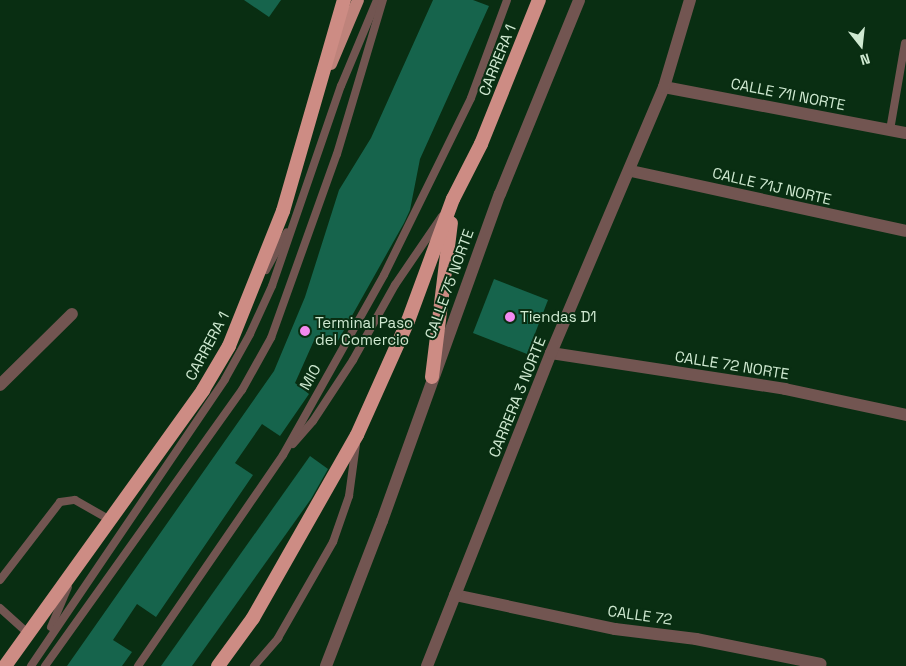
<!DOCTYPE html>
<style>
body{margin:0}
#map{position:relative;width:906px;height:666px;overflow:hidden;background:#092e12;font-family:"Space Grotesk",sans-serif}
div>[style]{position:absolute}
.building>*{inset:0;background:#16644c}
.service>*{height:8px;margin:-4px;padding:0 4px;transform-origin:4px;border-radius:4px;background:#725551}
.minor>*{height:12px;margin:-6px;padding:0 6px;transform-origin:6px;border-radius:6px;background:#725551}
.primary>*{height:12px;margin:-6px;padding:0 6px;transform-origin:6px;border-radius:6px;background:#be837b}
.trunk>*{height:14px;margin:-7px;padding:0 7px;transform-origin:7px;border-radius:7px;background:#cd8c84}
.dots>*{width:14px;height:14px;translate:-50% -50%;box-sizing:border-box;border:2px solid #092e12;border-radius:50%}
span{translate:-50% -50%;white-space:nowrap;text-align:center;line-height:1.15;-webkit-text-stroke:4px #092e12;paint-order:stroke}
.street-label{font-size:15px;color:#cfe9d1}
.poi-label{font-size:15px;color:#cfe9d1}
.left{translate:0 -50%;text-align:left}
.north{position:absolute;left:836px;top:20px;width:50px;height:50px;-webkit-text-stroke:4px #092e12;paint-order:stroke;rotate:164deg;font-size:14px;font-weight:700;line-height:20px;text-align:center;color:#cfe9d1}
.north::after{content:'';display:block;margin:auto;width:18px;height:22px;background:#cfe9d1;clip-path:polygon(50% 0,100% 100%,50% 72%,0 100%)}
</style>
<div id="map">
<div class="building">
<div style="clip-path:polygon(244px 0,281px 0,269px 17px)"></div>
<div style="clip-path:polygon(433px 0,473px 0,489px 6px,420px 159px,410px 210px,404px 223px,335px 346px,316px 336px,295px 383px,309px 394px,280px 436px,262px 424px,235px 463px,253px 475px,156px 617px,137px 604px,113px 640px,132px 652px,122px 666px,67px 666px,274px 371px,305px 297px,339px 190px,371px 138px)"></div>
<div style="clip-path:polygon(494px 279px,548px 300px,527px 354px,473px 333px)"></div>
<div style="clip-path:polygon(310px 456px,328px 469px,311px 499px,192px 666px,161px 666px)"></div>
</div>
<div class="service">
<div style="left:890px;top:130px;width:88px;rotate:-80.2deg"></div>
<div style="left:266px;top:270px;width:43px;rotate:-61.1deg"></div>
<div style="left:293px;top:444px;width:30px;rotate:-49deg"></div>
<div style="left:313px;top:421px;width:73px;rotate:-56.7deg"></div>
<div style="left:353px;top:360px;width:86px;rotate:-60.8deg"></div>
<div style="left:395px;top:285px;width:83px;rotate:-55.7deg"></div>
<div style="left:0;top:580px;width:98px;rotate:-52.4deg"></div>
<div style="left:60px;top:502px;width:15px;rotate:-8deg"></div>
<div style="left:75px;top:500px;width:40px;rotate:29.7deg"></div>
<div style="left:0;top:608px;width:38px;rotate:42deg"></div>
<div style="left:51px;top:627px;width:43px;rotate:-67deg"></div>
<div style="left:31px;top:666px;width:346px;rotate:-55.9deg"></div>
<div style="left:225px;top:379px;width:51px;rotate:-60.9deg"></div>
<div style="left:250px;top:334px;width:53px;rotate:-65.4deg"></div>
<div style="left:272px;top:286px;width:212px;rotate:-71deg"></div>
<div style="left:341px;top:86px;width:93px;rotate:-67.3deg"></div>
<div style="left:45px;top:666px;width:339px;rotate:-54.5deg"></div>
<div style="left:242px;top:390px;width:60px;rotate:-60.9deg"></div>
<div style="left:271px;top:338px;width:195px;rotate:-70.3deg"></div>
<div style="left:337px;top:154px;width:161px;rotate:-73.4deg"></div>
<div style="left:138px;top:666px;width:256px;rotate:-55.5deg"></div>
<div style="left:283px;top:455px;width:206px;rotate:-60.7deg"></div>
<div style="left:384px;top:275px;width:197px;rotate:-63.8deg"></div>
<div style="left:471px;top:98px;width:104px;rotate:-69.8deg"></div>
<div style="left:254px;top:666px;width:37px;rotate:-49deg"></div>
<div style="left:278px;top:638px;width:111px;rotate:-60.2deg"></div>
<div style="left:333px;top:542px;width:49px;rotate:-70.8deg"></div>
<div style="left:349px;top:496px;width:52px;rotate:-82.3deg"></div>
</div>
<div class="minor">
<div style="left:664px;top:87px;width:246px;rotate:10.8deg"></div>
<div style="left:631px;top:171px;width:281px;rotate:12.3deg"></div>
<div style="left:551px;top:353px;width:237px;rotate:8.7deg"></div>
<div style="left:785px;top:389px;width:124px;rotate:12.1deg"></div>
<div style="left:0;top:385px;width:101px;rotate:-44.6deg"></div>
<div style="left:455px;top:595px;width:164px;rotate:12deg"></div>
<div style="left:615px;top:629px;width:82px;rotate:7deg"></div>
<div style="left:696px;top:639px;width:127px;rotate:11.3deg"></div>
<div style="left:326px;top:666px;width:155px;rotate:-68.9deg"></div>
<div style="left:382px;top:521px;width:348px;rotate:-70.2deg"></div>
<div style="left:500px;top:194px;width:209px;rotate:-67.8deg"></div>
<div style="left:427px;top:666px;width:337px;rotate:-68.4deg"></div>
<div style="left:551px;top:353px;width:289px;rotate:-67deg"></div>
<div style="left:664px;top:87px;width:91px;rotate:-73.4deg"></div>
</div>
<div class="primary">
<div style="left:331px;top:64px;width:69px;rotate:-67.1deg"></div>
</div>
<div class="trunk">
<div style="left:432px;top:377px;width:155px;rotate:-83deg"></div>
<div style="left:5px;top:666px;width:340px;rotate:-54.3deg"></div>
<div style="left:203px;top:390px;width:51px;rotate:-59.4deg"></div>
<div style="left:229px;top:346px;width:145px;rotate:-68.2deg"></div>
<div style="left:283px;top:211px;width:220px;rotate:-73.9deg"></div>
<div style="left:218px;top:666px;width:59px;rotate:-53.9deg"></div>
<div style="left:253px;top:618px;width:210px;rotate:-60.4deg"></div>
<div style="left:357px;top:435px;width:125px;rotate:-65.9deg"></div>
<div style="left:408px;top:321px;width:130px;rotate:-69.8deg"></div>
<div style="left:453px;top:199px;width:62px;rotate:-63deg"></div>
<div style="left:481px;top:144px;width:155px;rotate:-68.1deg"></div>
</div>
<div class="dots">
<div style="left:510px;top:317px;background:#f38af1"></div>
<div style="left:305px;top:331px;background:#f38af1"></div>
</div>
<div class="street-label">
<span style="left:497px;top:60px;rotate:-68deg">CARRERA 1</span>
<span style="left:788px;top:94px;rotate:11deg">CALLE 71I NORTE</span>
<span style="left:772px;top:186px;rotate:13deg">CALLE 71J NORTE</span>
<span style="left:449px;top:284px;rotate:-70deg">CALLE 75 NORTE</span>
<span style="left:207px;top:346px;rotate:-62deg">CARRERA 1</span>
<span style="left:732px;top:365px;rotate:9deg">CALLE 72 NORTE</span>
<span style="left:310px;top:377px;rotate:-60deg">MIO</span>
<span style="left:517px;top:397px;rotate:-68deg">CARRERA 3 NORTE</span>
<span style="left:640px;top:615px;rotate:8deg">CALLE 72</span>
</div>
<div class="poi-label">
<span class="left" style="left:520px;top:317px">Tiendas D1</span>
<span class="left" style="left:315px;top:331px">Terminal Paso<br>del Comercio</span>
</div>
<div class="north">N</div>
</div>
